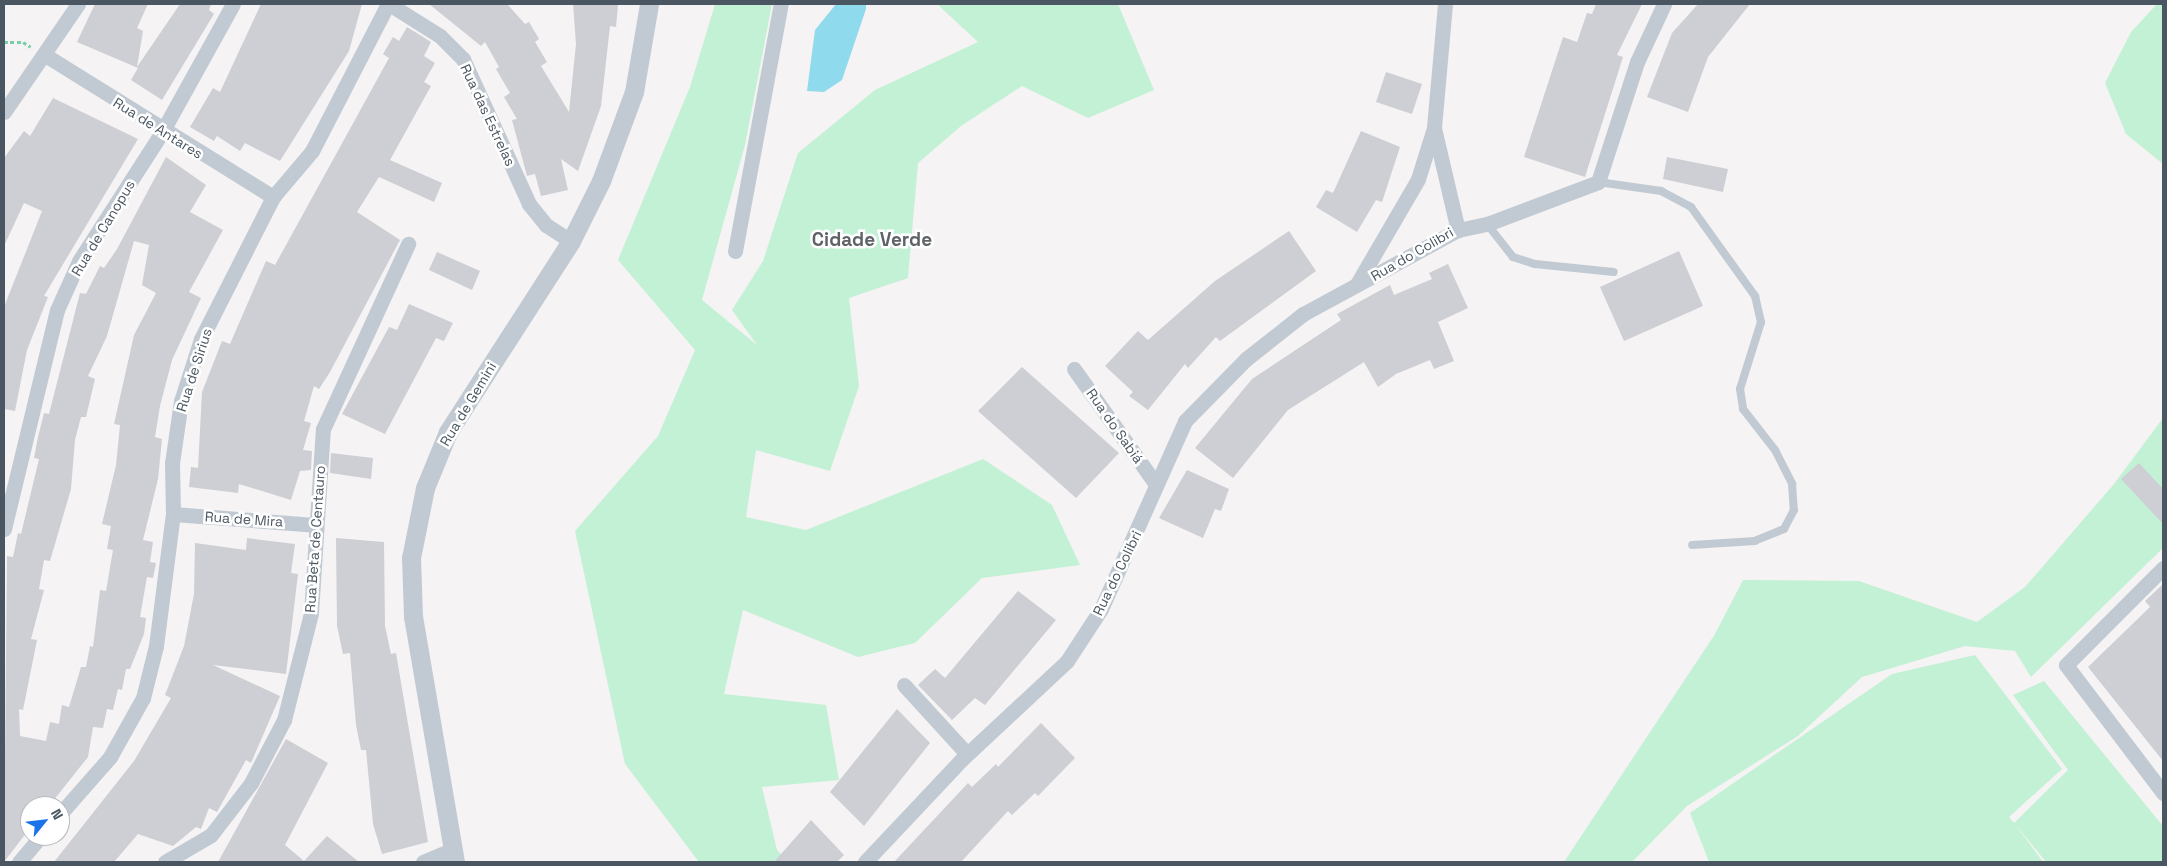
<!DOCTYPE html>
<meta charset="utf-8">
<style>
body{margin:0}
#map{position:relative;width:2167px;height:866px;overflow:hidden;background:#f5f3f3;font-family:"Space Grotesk",sans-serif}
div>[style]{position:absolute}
.green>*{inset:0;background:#c3f1d5}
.water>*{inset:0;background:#90daee}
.building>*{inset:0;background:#cdcfd5}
.path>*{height:3px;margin-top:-1.5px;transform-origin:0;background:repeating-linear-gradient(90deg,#7ad0a6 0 4px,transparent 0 6.5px)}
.service>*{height:8px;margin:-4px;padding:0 4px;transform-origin:4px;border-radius:4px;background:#c1cad2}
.minor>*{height:15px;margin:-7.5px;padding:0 7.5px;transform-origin:7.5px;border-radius:7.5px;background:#c1cad2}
.tertiary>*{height:19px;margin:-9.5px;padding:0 9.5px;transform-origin:9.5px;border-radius:9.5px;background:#c1cad2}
span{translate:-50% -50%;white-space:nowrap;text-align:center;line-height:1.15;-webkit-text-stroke:5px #fff;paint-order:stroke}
.street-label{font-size:14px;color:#4a5661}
.district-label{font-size:19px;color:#5f6368;font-weight:700}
.frame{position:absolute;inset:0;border:5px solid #4a5661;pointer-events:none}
.north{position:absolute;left:20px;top:796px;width:50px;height:50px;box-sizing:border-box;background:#fff;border:1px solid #b7bbc0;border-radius:50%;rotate:61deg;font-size:14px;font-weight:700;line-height:20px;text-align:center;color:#4a5661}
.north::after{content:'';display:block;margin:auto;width:18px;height:22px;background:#1a73e8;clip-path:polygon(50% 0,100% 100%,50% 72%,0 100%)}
</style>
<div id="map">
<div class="green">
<div style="clip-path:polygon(715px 4px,772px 4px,745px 145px,702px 300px,757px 345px,732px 310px,763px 261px,798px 153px,875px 90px,978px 42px,937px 4px,1118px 4px,1154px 90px,1088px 118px,1022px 86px,961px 126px,918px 163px,908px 278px,849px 298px,859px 386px,830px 471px,756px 450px,746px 517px,806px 530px,983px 459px,1052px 505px,1080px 565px,982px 578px,915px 643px,858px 657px,743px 610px,724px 694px,826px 705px,839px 780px,762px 787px,777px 850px,789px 862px,699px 862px,625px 764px,575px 531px,658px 436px,695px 350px,618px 260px,690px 87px)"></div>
<div style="clip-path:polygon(2157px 4px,2163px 4px,2163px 164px,2126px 134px,2105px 83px,2131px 32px)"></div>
<div style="clip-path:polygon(2163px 418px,2163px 548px,2031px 677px,2015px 651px,1965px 646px,1862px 677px,1798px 736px,1687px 806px,1632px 862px,1564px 862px,1715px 634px,1743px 580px,1859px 581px,1977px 622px,2025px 587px,2114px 484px)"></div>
<div style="clip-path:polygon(1975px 655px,2062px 769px,2009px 817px,2014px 823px,2068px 770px,2013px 695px,2044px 681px,2163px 826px,2163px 862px,2046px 862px,2015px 824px,2043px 862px,1709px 862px,1690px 813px,1892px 674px)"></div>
</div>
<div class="water">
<div style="clip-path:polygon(836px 4px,866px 4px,866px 9px,842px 80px,824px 92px,807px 91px,815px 30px)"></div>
</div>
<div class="building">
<div style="clip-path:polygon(95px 4px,148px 4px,137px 28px,143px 31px,137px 67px,180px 4px,211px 4px,209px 10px,214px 14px,162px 100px,131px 80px,138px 68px,77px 42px)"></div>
<div style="clip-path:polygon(261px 4px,362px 4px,349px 51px,280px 161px,245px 143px,240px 151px,217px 136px,214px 141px,190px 127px,213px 88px,220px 92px)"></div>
<div style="clip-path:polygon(429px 4px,507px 4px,525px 24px,529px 22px,539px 39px,535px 42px,547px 62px,541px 66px,569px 112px,576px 44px,573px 4px,618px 5px,616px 27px,610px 26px,601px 106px,578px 171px,561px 159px,568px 190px,541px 196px,535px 174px,527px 176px,512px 120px,517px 119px,504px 97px,510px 93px,496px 69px,499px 67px,485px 42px,481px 46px)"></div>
<div style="clip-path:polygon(1596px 4px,1642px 4px,1617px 55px,1623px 57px,1585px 177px,1524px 157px,1563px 37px,1577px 42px,1587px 13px,1592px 14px)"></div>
<div style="clip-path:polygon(1698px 4px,1750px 4px,1708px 57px,1688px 112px,1647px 97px,1672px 33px)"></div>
<div style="clip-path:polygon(407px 27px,431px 42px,424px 56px,435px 63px,424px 82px,431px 86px,390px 160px,442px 183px,434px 202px,379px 177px,357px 212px,400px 240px,330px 372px,319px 389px,314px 386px,304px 421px,311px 423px,303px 450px,312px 451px,311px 470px,300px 471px,291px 500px,239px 484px,238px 493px,189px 487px,191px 467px,198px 468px,202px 392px,222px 341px,230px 344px,266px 261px,275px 265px,389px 58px,383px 54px,393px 37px,399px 41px)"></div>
<div style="clip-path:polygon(1386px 72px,1422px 84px,1412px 114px,1376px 102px)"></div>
<div style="clip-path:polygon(53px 98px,138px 139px,44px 296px,48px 297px,27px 350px,15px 411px,4px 409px,4px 307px,42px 211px,24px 203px,4px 246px,4px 158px,24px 131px,30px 136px)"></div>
<div style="clip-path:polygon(1361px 131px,1400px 147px,1382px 202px,1376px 200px,1357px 232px,1316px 207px,1326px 190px,1333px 193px)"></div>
<div style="clip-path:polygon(evenodd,166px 157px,206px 185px,190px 212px,223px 230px,189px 292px,201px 298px,172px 360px,160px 406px,155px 437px,162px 439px,158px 479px,143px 540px,153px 542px,150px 562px,156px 563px,153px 578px,147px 577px,140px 617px,146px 618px,144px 634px,130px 669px,126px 669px,122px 690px,118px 689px,113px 710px,107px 709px,103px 728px,93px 727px,88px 757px,49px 806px,30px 806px,30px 828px,4px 862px,7px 556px,13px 557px,18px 533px,21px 534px,39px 459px,34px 458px,38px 437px,44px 413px,49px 414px,80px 293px,86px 294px,100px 266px,104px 268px,117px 249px,166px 157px,134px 241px,149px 245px,142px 285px,156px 293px,134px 335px,114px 424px,120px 425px,116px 465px,102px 524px,111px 526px,107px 549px,113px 550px,106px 591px,100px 590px,93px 647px,90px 646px,86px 667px,81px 667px,69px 707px,62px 705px,59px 724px,50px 722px,46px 741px,20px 736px,19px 709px,23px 710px,37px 640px,31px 639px,44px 590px,39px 589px,44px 560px,50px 561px,71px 489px,75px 440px,81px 417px,86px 417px,95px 379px,88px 376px,107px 336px,134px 241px)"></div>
<div style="clip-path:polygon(1667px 157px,1728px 169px,1723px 192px,1663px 179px)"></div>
<div style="clip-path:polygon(1289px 231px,1316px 271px,1220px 341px,1216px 337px,1188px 368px,1185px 364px,1148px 410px,1129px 396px,1133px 392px,1105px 366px,1138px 331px,1148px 340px,1215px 281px)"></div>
<div style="clip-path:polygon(1679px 251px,1703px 306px,1624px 341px,1600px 287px)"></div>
<div style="clip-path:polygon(437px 252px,480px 271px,472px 290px,429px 270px)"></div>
<div style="clip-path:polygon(1448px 264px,1468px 308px,1438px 322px,1454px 361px,1434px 369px,1430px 360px,1396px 374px,1378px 387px,1364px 362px,1288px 410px,1233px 478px,1195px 448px,1252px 379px,1341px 320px,1337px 314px,1390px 285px,1394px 295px,1432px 279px,1429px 273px)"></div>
<div style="clip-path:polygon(409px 304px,453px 323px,444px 341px,436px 338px,385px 434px,342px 414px,389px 327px,397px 330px)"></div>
<div style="clip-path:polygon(1022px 367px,1119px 453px,1076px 498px,978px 411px)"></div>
<div style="clip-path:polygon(331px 453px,373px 458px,371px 479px,330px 473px)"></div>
<div style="clip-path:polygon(2139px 463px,2163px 489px,2163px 524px,2121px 479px)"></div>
<div style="clip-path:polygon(1187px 470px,1229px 489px,1221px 511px,1215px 509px,1203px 538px,1159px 518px)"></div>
<div style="clip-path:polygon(247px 538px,295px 544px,291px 573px,298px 574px,286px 674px,213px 665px,280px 696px,251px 763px,246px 760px,217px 812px,209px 808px,201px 829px,196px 827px,173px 846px,138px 834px,114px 862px,54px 862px,134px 761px,171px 698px,165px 695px,184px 646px,194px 594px,195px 543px,246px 550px)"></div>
<div style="clip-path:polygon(336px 538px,384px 542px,385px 626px,391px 654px,396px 653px,428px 842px,382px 854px,373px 824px,366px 750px,361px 750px,356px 725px,350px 653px,343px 654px,337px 626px)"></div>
<div style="clip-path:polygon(2163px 584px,2163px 761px,2088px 667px,2150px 607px,2145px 601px)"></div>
<div style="clip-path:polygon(1018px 591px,1056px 620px,985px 705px,975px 698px,952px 720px,918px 685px,935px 669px,945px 678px)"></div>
<div style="clip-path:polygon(897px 709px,930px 743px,864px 826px,830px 792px)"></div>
<div style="clip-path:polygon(1041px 723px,1075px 758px,1038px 796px,1035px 793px,1012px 815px,1008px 811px,961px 862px,894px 862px,968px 783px,972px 787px,996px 764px,998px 767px)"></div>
<div style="clip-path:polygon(286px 739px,328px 763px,285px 845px,304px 861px,327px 836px,359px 862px,218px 862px)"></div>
<div style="clip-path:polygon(811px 820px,844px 855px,837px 862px,774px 862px)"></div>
</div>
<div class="path">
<div style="left:4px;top:42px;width:19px"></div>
<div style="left:23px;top:42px;width:9px;rotate:32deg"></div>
</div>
<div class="service">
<div style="left:1598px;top:182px;width:64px;rotate:8.1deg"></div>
<div style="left:1661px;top:191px;width:34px;rotate:28deg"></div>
<div style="left:1691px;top:207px;width:110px;rotate:54.3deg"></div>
<div style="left:1755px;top:296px;width:27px;rotate:77deg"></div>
<div style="left:1761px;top:322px;width:70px;rotate:107.4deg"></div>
<div style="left:1740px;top:389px;width:20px;rotate:81deg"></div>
<div style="left:1743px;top:409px;width:52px;rotate:52deg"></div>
<div style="left:1775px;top:450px;width:38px;rotate:63deg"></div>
<div style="left:1792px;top:484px;width:26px;rotate:86deg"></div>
<div style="left:1794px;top:510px;width:21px;rotate:118deg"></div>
<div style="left:1784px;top:529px;width:31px;rotate:158deg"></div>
<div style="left:1755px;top:541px;width:63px;rotate:176.4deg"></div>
<div style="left:1487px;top:224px;width:42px;rotate:51.8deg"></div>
<div style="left:1513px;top:257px;width:23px;rotate:18deg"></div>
<div style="left:1535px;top:264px;width:79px;rotate:5.8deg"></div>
</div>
<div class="minor">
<div style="left:389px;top:4px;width:60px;rotate:32.1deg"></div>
<div style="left:440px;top:36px;width:33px;rotate:45deg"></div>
<div style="left:463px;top:59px;width:159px;rotate:65.5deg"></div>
<div style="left:529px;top:204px;width:27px;rotate:51deg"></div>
<div style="left:546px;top:225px;width:30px;rotate:33deg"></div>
<div style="left:1445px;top:4px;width:124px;rotate:95.1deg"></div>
<div style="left:1434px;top:128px;width:105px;rotate:76.8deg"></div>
<div style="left:45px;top:55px;width:269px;rotate:31.9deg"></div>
<div style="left:4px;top:112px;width:131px;rotate:-55.6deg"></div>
<div style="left:735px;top:251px;width:251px;rotate:-79.5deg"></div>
<div style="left:1357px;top:284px;width:121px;rotate:-59.8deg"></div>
<div style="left:1418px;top:179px;width:53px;rotate:-72.6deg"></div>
<div style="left:1074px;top:369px;width:140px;rotate:54.6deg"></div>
<div style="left:173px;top:514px;width:142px;rotate:4.4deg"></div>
<div style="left:4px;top:529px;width:225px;rotate:-76.4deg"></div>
<div style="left:57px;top:310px;width:54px;rotate:-65.8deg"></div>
<div style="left:79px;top:261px;width:153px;rotate:-57.2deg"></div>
<div style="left:162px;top:132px;width:146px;rotate:-61deg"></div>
<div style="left:2163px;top:568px;width:137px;rotate:135deg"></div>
<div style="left:2066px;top:665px;width:161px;rotate:52.8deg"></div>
<div style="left:904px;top:685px;width:93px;rotate:47.6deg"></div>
<div style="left:60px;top:814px;width:76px;rotate:-48.7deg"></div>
<div style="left:110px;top:757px;width:68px;rotate:-60.8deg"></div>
<div style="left:143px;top:698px;width:54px;rotate:-76deg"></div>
<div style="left:156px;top:646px;width:133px;rotate:-82.7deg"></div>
<div style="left:173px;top:514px;width:51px;rotate:-91.1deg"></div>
<div style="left:172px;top:463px;width:63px;rotate:-81.7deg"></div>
<div style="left:181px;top:401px;width:65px;rotate:-72.1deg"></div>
<div style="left:201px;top:339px;width:159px;rotate:-63.1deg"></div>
<div style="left:273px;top:197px;width:60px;rotate:-49.7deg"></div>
<div style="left:312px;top:151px;width:165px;rotate:-62.7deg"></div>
<div style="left:19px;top:862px;width:34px;rotate:-50deg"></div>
<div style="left:165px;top:862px;width:53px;rotate:-30.4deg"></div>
<div style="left:211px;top:835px;width:66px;rotate:-52.4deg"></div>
<div style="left:251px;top:783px;width:71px;rotate:-62.4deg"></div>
<div style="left:284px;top:720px;width:110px;rotate:-75.8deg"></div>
<div style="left:311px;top:613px;width:184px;rotate:-86.3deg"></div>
<div style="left:323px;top:429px;width:204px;rotate:-65.3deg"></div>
<div style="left:423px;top:862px;width:33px;rotate:-23deg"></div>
<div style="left:865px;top:862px;width:140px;rotate:-46.7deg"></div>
<div style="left:961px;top:760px;width:145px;rotate:-43deg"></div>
<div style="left:1067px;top:661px;width:62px;rotate:-56.8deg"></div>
<div style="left:1101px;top:609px;width:206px;rotate:-65.9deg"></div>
<div style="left:1185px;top:421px;width:87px;rotate:-45.5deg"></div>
<div style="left:1246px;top:359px;width:73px;rotate:-38.3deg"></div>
<div style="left:1303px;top:314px;width:176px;rotate:-28.5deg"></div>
<div style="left:1458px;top:230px;width:30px;rotate:-12deg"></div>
<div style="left:1487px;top:224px;width:119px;rotate:-20.7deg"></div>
<div style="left:1598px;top:182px;width:126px;rotate:-72deg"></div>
<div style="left:1637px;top:62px;width:64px;rotate:-65deg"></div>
</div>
<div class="tertiary">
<div style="left:455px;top:862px;width:249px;rotate:-99.7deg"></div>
<div style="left:413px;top:617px;width:59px;rotate:-91.9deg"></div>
<div style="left:411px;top:558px;width:71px;rotate:-78.7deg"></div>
<div style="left:425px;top:488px;width:61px;rotate:-67.7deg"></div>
<div style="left:448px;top:432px;width:227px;rotate:-57.2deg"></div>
<div style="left:571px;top:241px;width:67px;rotate:-63.4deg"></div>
<div style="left:601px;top:181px;width:95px;rotate:-69.7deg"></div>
<div style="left:634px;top:92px;width:89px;rotate:-80.3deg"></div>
</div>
<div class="street-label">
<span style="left:488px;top:115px;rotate:65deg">Rua das Estrelas</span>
<span style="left:158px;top:128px;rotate:32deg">Rua de Antares</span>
<span style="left:103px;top:228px;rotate:-59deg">Rua de Canopus</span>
<span style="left:1412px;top:254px;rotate:-30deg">Rua do Colibri</span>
<span style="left:194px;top:370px;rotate:-72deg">Rua de Sirius</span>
<span style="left:468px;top:404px;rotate:-59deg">Rua de Gemini</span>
<span style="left:1115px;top:426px;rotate:55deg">Rua do Sabiá</span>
<span style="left:244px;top:519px;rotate:4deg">Rua de Mira</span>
<span style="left:315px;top:539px;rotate:-86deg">Rua Beta de Centauro</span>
<span style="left:1117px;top:573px;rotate:-64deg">Rua do Colibri</span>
</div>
<div class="district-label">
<span style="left:872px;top:240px">Cidade Verde</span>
</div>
<div class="frame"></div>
<div class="north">N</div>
</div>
